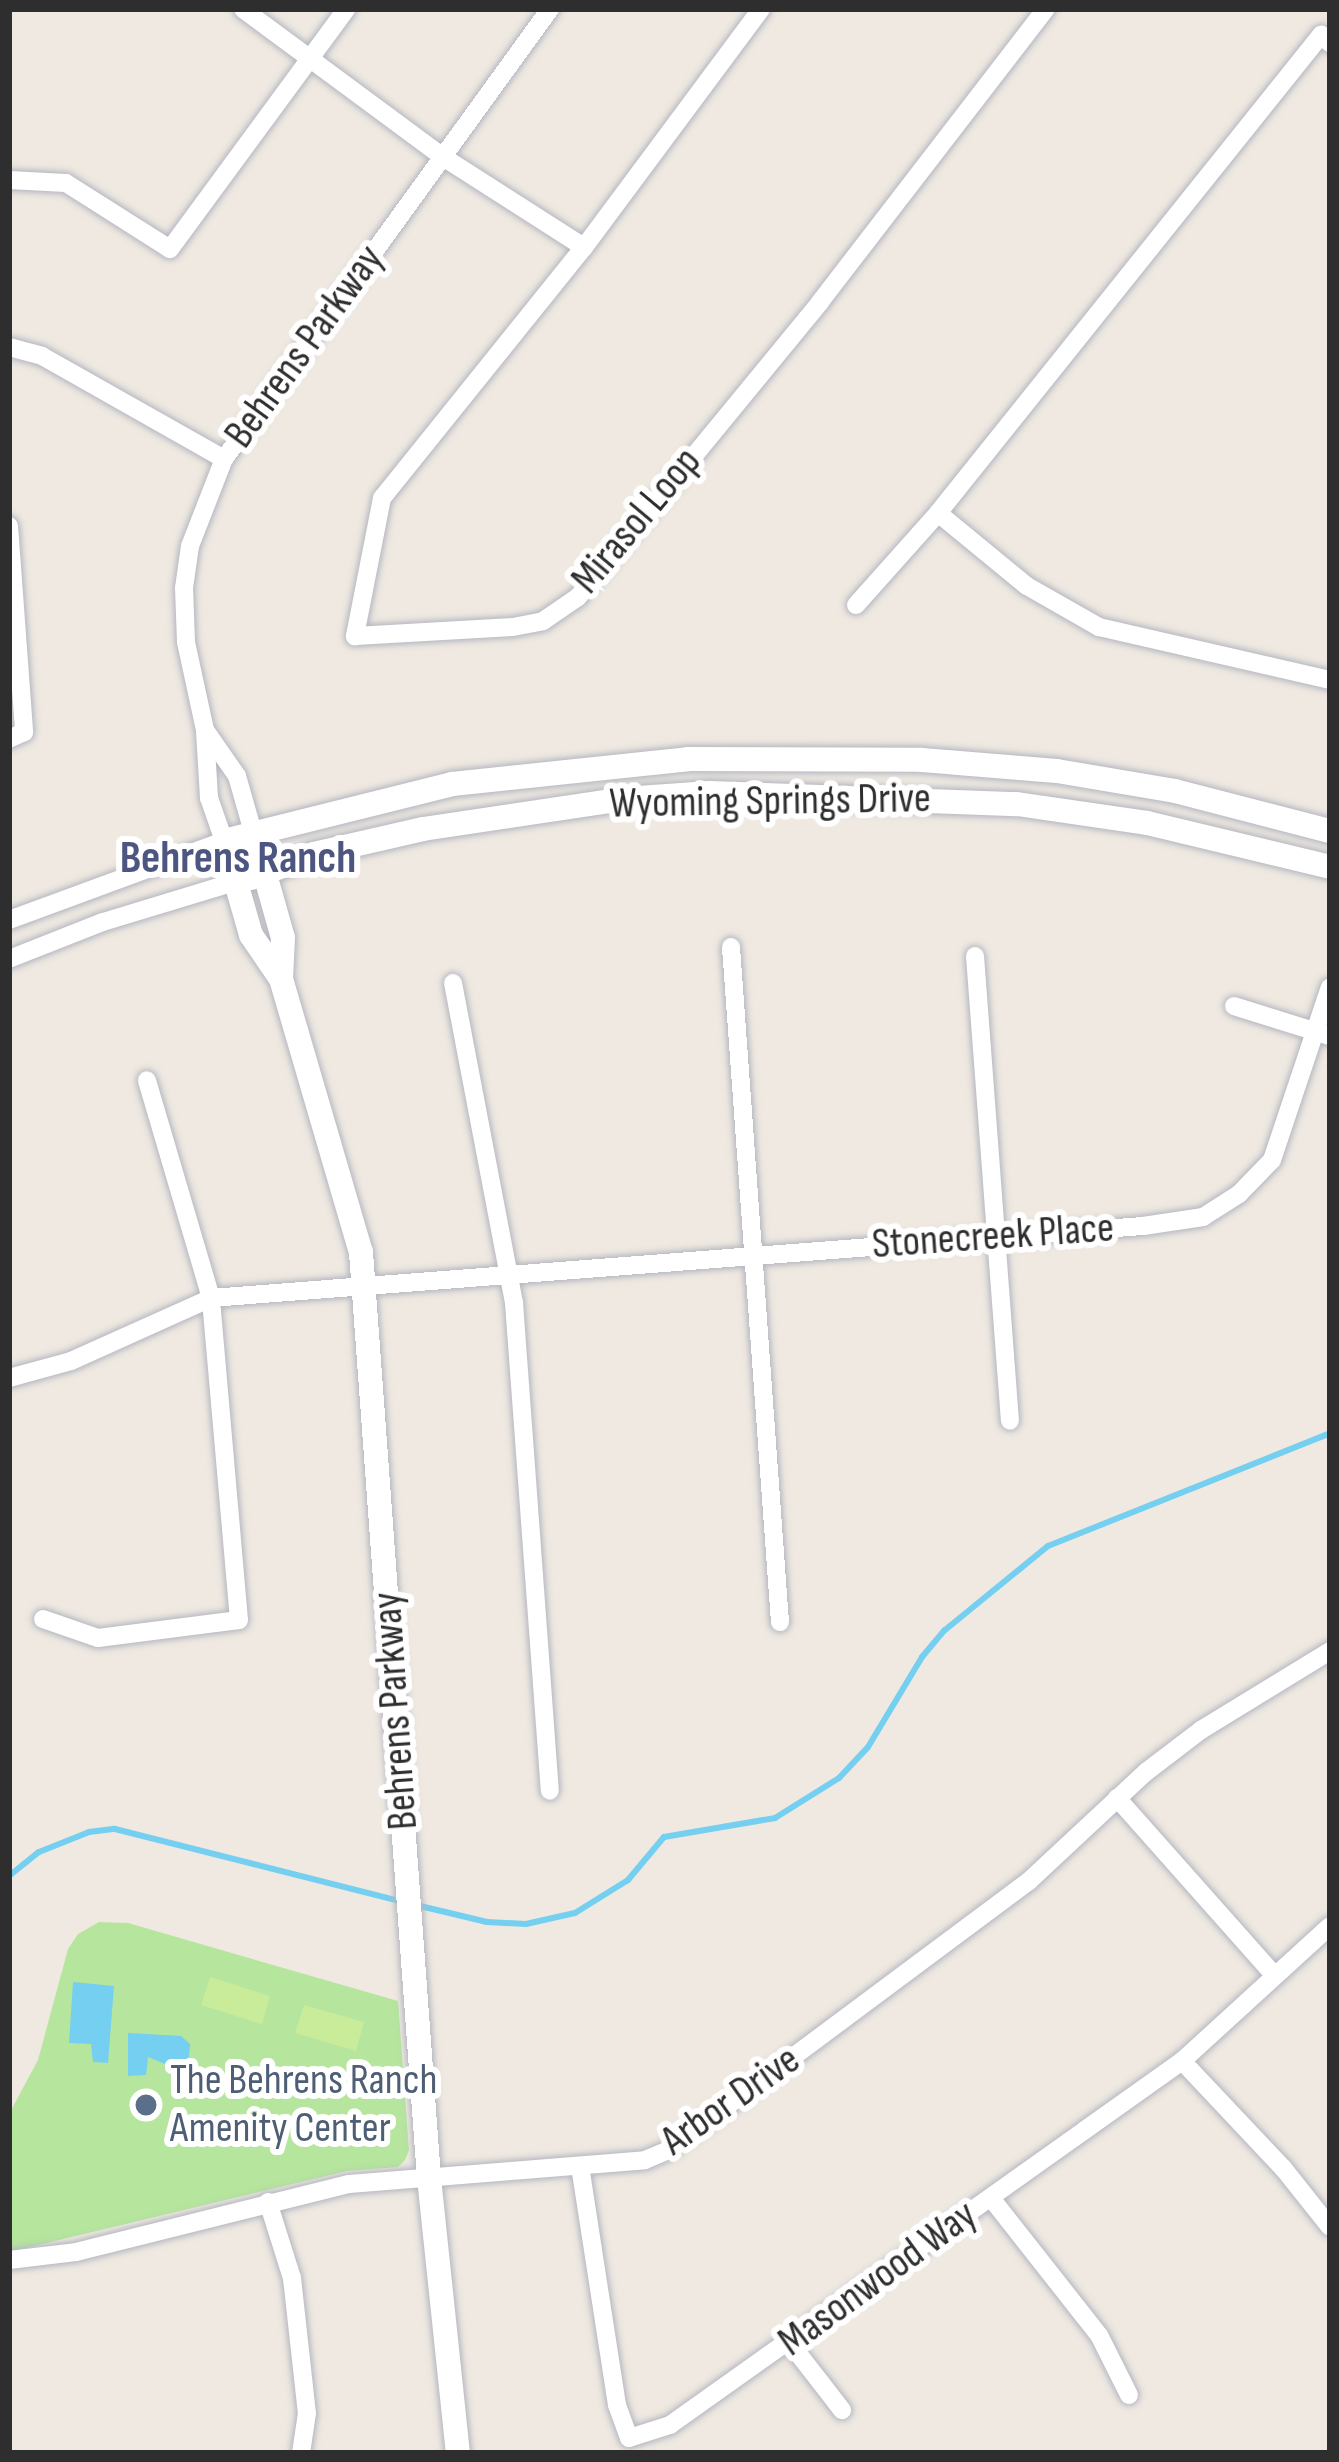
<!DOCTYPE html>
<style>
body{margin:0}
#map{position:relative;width:1339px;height:2462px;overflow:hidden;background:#efe9e1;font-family:"Sofia Sans Condensed",sans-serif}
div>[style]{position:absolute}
.green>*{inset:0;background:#b6e59e}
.pitch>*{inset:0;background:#c9ec9a}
.water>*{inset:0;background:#75cff0}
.stream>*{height:6px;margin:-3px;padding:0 3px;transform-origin:3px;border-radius:3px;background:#75cff0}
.roads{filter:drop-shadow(0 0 3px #b4b7c1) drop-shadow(0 0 3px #b4b7c1)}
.minor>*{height:18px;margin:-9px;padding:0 9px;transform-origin:9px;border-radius:9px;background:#fff}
.tertiary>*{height:24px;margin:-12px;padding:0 12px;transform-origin:12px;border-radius:12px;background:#fff}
.dots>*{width:33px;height:33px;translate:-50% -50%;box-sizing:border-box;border:6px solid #fff;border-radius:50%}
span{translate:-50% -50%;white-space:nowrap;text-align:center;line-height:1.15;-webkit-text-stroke:12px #fff;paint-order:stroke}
.street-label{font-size:42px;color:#2e2e2e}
.service-label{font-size:42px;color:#4e5e75}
.left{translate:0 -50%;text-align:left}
.neighbourhood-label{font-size:45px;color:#4d5680;font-weight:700}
.frame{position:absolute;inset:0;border:12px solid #2e2e2e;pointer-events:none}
</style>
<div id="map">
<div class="green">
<div style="clip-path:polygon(99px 1922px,128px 1923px,398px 2001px,409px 2150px,405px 2160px,398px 2167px,347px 2171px,9px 2252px,9px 2114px,38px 2060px,68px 1949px,78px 1934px)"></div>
</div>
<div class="pitch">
<div style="clip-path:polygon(210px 1977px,270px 1996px,262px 2024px,201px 2005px)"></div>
<div style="clip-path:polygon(304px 2005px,364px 2022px,356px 2051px,295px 2033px)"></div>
</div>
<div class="water">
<div style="clip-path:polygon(73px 1982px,114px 1986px,108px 2063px,93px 2062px,91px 2044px,69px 2043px)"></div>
<div style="clip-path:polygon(128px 2033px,181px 2036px,190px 2044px,189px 2057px,182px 2064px,165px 2064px,148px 2057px,146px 2075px,128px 2076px)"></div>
</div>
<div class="stream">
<div style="left:9px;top:1876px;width:38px;rotate:-39deg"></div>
<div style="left:39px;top:1852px;width:54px;rotate:-21.8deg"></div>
<div style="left:89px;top:1832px;width:26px;rotate:-7deg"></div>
<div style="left:115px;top:1829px;width:297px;rotate:14.2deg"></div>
<div style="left:416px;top:1905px;width:73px;rotate:13.5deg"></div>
<div style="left:487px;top:1922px;width:39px;rotate:3deg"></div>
<div style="left:526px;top:1924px;width:50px;rotate:-12.7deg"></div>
<div style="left:575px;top:1913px;width:62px;rotate:-31.9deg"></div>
<div style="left:628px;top:1880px;width:56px;rotate:-50.1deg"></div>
<div style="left:664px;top:1837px;width:113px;rotate:-9.7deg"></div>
<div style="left:775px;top:1818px;width:75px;rotate:-32deg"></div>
<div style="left:839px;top:1778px;width:42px;rotate:-46.9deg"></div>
<div style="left:868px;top:1747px;width:105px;rotate:-59deg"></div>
<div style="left:922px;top:1657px;width:35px;rotate:-50deg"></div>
<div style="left:945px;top:1630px;width:133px;rotate:-39.2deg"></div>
<div style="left:1048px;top:1546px;width:304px;rotate:-21.8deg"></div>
</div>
<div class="roads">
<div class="minor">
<div style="left:243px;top:9px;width:249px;rotate:36.5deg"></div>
<div style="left:443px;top:157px;width:167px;rotate:32.6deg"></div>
<div style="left:761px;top:9px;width:297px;rotate:126.6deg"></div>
<div style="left:584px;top:247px;width:322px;rotate:128.8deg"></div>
<div style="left:382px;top:498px;width:141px;rotate:101.1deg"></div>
<div style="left:355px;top:636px;width:158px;rotate:-3.3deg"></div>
<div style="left:513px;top:627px;width:31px;rotate:-11deg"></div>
<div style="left:543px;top:621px;width:42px;rotate:-34.4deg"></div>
<div style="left:578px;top:597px;width:382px;rotate:-50.6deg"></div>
<div style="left:820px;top:302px;width:370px;rotate:-52.4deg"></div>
<div style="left:9px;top:180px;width:57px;rotate:3deg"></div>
<div style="left:66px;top:183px;width:123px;rotate:32.4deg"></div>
<div style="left:170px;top:249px;width:298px;rotate:-53.7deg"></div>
<div style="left:9px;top:347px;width:34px;rotate:15deg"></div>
<div style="left:42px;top:356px;width:209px;rotate:29.5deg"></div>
<div style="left:938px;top:513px;width:115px;rotate:39.4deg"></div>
<div style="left:1027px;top:586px;width:83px;rotate:29.7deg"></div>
<div style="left:1099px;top:627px;width:237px;rotate:12.9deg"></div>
<div style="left:9px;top:526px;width:207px;rotate:85.8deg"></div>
<div style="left:24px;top:732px;width:17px;rotate:155deg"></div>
<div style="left:856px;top:605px;width:123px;rotate:-48.3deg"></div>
<div style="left:938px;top:513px;width:613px;rotate:-51.3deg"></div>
<div style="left:1321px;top:35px;width:12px;rotate:42deg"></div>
<div style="left:205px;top:730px;width:90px;rotate:-102.2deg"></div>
<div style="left:186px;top:642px;width:54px;rotate:-92.1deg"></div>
<div style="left:184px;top:588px;width:42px;rotate:-81.9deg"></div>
<div style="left:190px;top:546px;width:93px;rotate:-68.7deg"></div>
<div style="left:224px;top:459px;width:556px;rotate:-54.08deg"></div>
<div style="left:9px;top:920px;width:229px;rotate:-20.2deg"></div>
<div style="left:224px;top:841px;width:46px;rotate:-109.2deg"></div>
<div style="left:209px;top:798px;width:68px;rotate:-93.4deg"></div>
<div style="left:205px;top:730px;width:56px;rotate:55.2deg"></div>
<div style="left:237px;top:776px;width:58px;rotate:74.1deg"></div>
<div style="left:731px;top:947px;width:677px;rotate:85.85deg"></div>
<div style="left:975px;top:956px;width:466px;rotate:85.7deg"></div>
<div style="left:9px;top:959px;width:101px;rotate:-21.5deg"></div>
<div style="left:103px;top:922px;width:138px;rotate:-16.9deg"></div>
<div style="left:453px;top:983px;width:326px;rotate:79.2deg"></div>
<div style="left:514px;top:1303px;width:489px;rotate:85.8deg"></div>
<div style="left:1234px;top:1006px;width:101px;rotate:17.4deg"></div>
<div style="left:9px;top:1378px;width:64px;rotate:-15.3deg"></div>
<div style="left:71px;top:1361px;width:154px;rotate:-24.2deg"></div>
<div style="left:211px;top:1298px;width:935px;rotate:-4.42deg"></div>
<div style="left:1143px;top:1226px;width:61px;rotate:-8.5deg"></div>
<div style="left:1203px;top:1217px;width:43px;rotate:-32.6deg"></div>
<div style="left:1239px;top:1194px;width:47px;rotate:-45.9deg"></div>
<div style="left:1272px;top:1160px;width:182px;rotate:-71.5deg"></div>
<div style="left:43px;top:1619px;width:58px;rotate:19.1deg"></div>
<div style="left:98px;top:1638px;width:142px;rotate:-7.3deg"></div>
<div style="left:239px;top:1620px;width:323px;rotate:-95deg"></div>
<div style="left:211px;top:1298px;width:227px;rotate:-106.4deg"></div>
<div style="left:1117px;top:1798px;width:237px;rotate:48.4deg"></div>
<div style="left:1182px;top:2061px;width:147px;rotate:46.7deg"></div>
<div style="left:1283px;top:2168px;width:75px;rotate:51.5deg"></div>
<div style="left:580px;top:2166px;width:242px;rotate:81.2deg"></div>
<div style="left:617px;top:2405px;width:35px;rotate:70deg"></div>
<div style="left:629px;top:2438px;width:43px;rotate:-17.6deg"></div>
<div style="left:670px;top:2425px;width:628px;rotate:-35.41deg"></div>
<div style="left:1182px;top:2061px;width:200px;rotate:-42.4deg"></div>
<div style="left:991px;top:2198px;width:174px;rotate:51.8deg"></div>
<div style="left:1099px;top:2335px;width:67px;rotate:63.4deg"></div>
<div style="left:268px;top:2202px;width:80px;rotate:72.5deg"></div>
<div style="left:292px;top:2278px;width:136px;rotate:83.7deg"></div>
<div style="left:307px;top:2413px;width:40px;rotate:98.5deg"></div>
<div style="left:9px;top:2260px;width:67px;rotate:-6.8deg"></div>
<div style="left:76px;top:2252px;width:281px;rotate:-14deg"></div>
<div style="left:349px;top:2184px;width:297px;rotate:-4.6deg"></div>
<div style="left:645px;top:2160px;width:25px;rotate:-23deg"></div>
<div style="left:668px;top:2150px;width:450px;rotate:-36.7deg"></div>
<div style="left:1029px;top:1881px;width:160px;rotate:-43deg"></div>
<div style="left:1146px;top:1772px;width:69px;rotate:-37.4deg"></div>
<div style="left:1201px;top:1730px;width:151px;rotate:-31.5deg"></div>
<div style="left:790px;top:2343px;width:85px;rotate:52.2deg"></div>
</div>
<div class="tertiary">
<div style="left:253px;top:832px;width:110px;rotate:74.2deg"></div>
<div style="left:283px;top:938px;width:41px;rotate:92.8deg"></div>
<div style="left:281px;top:979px;width:284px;rotate:73.7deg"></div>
<div style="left:361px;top:1252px;width:928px;rotate:85.8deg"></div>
<div style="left:429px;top:2178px;width:277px;rotate:84deg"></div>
<div style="left:251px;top:878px;width:67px;rotate:-20.9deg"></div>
<div style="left:314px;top:854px;width:112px;rotate:-12.9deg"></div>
<div style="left:423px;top:829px;width:203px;rotate:-8.5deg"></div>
<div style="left:624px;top:799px;width:86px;rotate:-4deg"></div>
<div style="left:710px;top:793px;width:307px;rotate:2.1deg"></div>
<div style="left:1017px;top:804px;width:131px;rotate:8.3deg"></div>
<div style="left:1147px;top:823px;width:188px;rotate:13.5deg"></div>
<div style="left:281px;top:979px;width:53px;rotate:-124.3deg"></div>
<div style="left:251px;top:935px;width:98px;rotate:-106deg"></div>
<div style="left:224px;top:841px;width:235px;rotate:-14deg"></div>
<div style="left:452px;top:784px;width:237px;rotate:-6deg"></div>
<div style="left:688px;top:759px;width:234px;rotate:0.2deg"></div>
<div style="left:922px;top:760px;width:135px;rotate:4.7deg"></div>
<div style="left:1057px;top:771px;width:120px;rotate:9.6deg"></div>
<div style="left:1175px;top:791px;width:160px;rotate:14.5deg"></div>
</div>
</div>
<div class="dots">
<div style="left:146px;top:2105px;background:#5c6f8a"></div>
</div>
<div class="street-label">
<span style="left:305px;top:347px;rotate:-54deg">Behrens Parkway</span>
<span style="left:637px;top:521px;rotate:-50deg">Mirasol Loop</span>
<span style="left:770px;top:802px;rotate:-1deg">Wyoming Springs Drive</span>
<span style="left:993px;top:1237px;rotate:-4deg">Stonecreek Place</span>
<span style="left:396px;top:1711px;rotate:-94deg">Behrens Parkway</span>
<span style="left:731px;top:2101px;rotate:-35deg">Arbor Drive</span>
<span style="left:878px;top:2279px;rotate:-36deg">Masonwood Way</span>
</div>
<div class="service-label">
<span class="left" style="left:170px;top:2105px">The Behrens Ranch<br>Amenity Center</span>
</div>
<div class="neighbourhood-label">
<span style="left:238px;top:859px">Behrens Ranch</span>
</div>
<div class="frame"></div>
</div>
